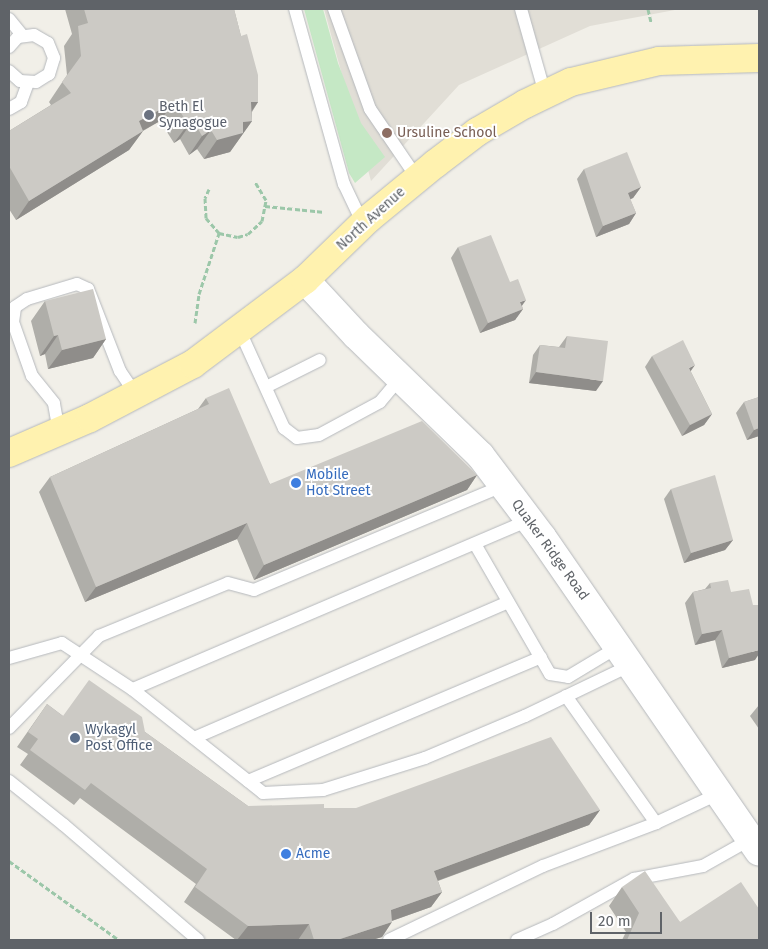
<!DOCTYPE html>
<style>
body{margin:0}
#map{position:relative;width:768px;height:949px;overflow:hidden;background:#f1efe8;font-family:"Fira Sans",sans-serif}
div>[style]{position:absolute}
.education>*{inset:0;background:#e1ded6}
.green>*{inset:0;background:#c5e8c5}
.path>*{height:3px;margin-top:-1.5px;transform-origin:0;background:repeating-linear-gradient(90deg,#9cc7a9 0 5px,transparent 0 7.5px)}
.roads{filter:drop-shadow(0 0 1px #b5b8bc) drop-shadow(0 0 1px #b5b8bc)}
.service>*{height:12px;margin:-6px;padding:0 6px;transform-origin:6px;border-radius:6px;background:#fff}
.tertiary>*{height:28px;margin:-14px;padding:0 14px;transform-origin:14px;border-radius:14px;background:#fff}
.primary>*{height:28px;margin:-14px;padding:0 14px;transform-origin:14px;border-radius:14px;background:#fff2af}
.wall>*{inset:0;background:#afaea9}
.shaded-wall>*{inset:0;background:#8f8d8a}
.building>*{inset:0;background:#cccac5}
.dots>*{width:14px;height:14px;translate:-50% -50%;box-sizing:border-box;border:2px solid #fff;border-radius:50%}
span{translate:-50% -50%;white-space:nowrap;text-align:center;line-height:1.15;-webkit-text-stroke:4px #fff;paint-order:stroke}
.worship-label{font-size:14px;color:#5b616d}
.left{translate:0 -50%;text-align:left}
.education-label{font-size:14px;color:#785e54}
.street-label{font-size:14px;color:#5f6368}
.shop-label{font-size:14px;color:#366cbe}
.service-label{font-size:14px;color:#4e5e75}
.frame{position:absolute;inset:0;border:10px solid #5f6368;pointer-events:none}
.scale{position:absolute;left:590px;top:912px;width:72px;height:22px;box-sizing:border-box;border:2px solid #5f6368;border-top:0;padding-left:6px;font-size:15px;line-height:18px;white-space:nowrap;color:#5f6368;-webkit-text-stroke:4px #fff;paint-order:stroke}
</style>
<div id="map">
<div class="education">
<div style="clip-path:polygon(324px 9px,680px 9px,590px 26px,459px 85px,371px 181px)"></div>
</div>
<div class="green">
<div style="clip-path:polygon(304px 9px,323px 9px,338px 63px,361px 123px,385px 157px,355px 183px,349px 173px)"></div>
</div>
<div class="path">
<div style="left:648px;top:9px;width:13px;rotate:77deg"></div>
<div style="left:209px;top:189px;width:10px;rotate:114deg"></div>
<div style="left:205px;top:198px;width:20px;rotate:87deg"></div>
<div style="left:206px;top:218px;width:20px;rotate:49deg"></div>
<div style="left:219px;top:233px;width:19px;rotate:12deg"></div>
<div style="left:238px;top:237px;width:10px;rotate:-17deg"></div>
<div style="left:248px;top:234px;width:19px;rotate:-43deg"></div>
<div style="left:262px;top:221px;width:21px;rotate:-79deg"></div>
<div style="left:266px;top:200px;width:21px;rotate:-121deg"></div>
<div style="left:265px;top:206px;width:60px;rotate:5.7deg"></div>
<div style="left:195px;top:323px;width:29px;rotate:-82deg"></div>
<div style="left:199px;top:294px;width:64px;rotate:-71.8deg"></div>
<div style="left:9px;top:861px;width:135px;rotate:35.7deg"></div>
</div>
<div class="roads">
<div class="service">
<div style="left:295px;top:9px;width:182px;rotate:74.4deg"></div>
<div style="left:344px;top:184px;width:44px;rotate:64.6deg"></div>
<div style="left:334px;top:9px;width:106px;rotate:70.2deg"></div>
<div style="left:370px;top:109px;width:83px;rotate:55.7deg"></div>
<div style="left:521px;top:9px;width:88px;rotate:74.2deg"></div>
<div style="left:9px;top:19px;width:22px;rotate:51deg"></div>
<div style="left:9px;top:47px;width:13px;rotate:-48deg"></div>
<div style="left:18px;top:37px;width:16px;rotate:-7deg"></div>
<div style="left:34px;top:35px;width:16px;rotate:30deg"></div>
<div style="left:48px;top:43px;width:16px;rotate:68deg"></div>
<div style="left:54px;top:58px;width:17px;rotate:107deg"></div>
<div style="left:49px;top:74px;width:15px;rotate:148deg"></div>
<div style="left:36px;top:82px;width:16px;rotate:-176deg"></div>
<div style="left:20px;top:81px;width:15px;rotate:-138deg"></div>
<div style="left:9px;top:109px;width:14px;rotate:-30deg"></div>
<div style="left:21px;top:102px;width:20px;rotate:-70deg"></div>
<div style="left:239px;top:329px;width:109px;rotate:65.6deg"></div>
<div style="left:284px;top:428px;width:16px;rotate:38deg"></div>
<div style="left:297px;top:438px;width:22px;rotate:-8deg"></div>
<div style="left:319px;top:435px;width:69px;rotate:-28.4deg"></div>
<div style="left:380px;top:402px;width:31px;rotate:-50deg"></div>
<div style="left:266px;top:387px;width:60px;rotate:-26.6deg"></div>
<div style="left:59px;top:432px;width:29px;rotate:-100deg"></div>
<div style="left:54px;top:403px;width:35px;rotate:-129deg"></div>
<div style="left:32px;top:376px;width:57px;rotate:-109.4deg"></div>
<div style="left:13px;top:322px;width:15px;rotate:-82deg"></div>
<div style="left:15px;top:307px;width:14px;rotate:-34deg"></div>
<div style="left:27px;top:299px;width:52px;rotate:-16.7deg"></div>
<div style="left:77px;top:284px;width:12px;rotate:24deg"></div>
<div style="left:88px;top:289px;width:88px;rotate:68.7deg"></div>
<div style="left:120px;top:371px;width:29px;rotate:56deg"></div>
<div style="left:529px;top:520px;width:431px;rotate:156.9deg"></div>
<div style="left:132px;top:689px;width:167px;rotate:38.4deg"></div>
<div style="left:263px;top:793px;width:60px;rotate:-2.9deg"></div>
<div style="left:323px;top:790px;width:107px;rotate:-17.4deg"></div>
<div style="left:425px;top:758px;width:108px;rotate:-22.8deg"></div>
<div style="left:525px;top:716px;width:118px;rotate:-25.7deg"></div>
<div style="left:475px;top:544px;width:150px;rotate:60deg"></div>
<div style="left:550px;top:674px;width:18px;rotate:9deg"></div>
<div style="left:568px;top:677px;width:58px;rotate:-31deg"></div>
<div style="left:9px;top:658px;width:55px;rotate:-15.8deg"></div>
<div style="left:62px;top:643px;width:84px;rotate:33.3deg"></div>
<div style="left:566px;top:696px;width:156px;rotate:54.7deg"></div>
<div style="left:9px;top:728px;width:129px;rotate:-45.6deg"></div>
<div style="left:99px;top:636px;width:139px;rotate:-22.3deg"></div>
<div style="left:228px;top:583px;width:27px;rotate:15deg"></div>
<div style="left:254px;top:590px;width:270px;rotate:-22.7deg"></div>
<div style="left:194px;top:738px;width:342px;rotate:-23.4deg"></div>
<div style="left:9px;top:781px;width:70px;rotate:38.7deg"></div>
<div style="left:64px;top:825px;width:177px;rotate:40.6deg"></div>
<div style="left:248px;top:781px;width:318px;rotate:-22.9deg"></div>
<div style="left:389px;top:940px;width:171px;rotate:-25.7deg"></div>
<div style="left:543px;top:866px;width:121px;rotate:-20.8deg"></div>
<div style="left:656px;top:823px;width:71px;rotate:-25.1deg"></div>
<div style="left:517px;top:940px;width:39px;rotate:-24deg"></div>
<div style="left:553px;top:924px;width:93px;rotate:-29.1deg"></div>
<div style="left:634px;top:879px;width:70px;rotate:-10.7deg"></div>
<div style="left:703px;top:866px;width:55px;rotate:-29.4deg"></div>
</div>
<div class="tertiary">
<div style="left:305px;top:280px;width:75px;rotate:47.2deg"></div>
<div style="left:356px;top:335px;width:173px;rotate:44.1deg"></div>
<div style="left:480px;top:455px;width:103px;rotate:52.9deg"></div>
<div style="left:542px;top:537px;width:382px;rotate:55.4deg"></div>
</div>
<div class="primary">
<div style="left:9px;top:453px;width:88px;rotate:-23.4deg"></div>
<div style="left:90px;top:418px;width:116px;rotate:-27.7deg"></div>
<div style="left:193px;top:364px;width:140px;rotate:-36.9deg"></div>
<div style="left:305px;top:280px;width:88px;rotate:-44.1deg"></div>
<div style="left:368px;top:219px;width:87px;rotate:-39.4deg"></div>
<div style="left:435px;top:164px;width:53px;rotate:-37.3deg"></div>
<div style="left:477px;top:132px;width:56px;rotate:-30.3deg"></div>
<div style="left:525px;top:104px;width:51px;rotate:-25.6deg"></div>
<div style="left:571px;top:82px;width:90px;rotate:-13.4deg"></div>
<div style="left:659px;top:61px;width:100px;rotate:-1.7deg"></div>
</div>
</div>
<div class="wall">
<div style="clip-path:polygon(65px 9px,234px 9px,258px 102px,252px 112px,252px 121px,230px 152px,204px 159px,197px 149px,189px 155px,180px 139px,174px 143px,160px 121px,143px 131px,129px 150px,16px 220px,9px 209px,9px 131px,51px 105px,49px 102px,67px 75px,64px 46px,72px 34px)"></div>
<div style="clip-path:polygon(584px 169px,641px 187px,633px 198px,630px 199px,636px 213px,629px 224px,596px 237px,577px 179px)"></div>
<div style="clip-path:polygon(458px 247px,522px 306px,523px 309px,515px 320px,480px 333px,451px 258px)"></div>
<div style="clip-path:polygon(45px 301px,106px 339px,93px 358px,48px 369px,45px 354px,40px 356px,31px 321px)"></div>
<div style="clip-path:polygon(567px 336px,596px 391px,529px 383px,533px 355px,540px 345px,559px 347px)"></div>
<div style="clip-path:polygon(652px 356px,691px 372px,712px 414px,704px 425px,682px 436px,645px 367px)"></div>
<div style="clip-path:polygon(759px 397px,759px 436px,747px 440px,736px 413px,744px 402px)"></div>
<div style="clip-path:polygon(206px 398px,270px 484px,477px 475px,467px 490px,254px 580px,237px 539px,85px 602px,39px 492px,50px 477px,198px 409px)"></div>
<div style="clip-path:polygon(671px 489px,733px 540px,725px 550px,684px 563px,664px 499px)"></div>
<div style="clip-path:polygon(710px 583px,731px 592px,755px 660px,722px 668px,715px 640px,695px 645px,685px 603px,693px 592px,705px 589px)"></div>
<div style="clip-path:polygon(47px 704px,63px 716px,145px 732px,248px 806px,324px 808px,600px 810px,589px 825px,438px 881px,442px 892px,431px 907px,392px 921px,382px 937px,372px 940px,236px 940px,184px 902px,196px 884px,80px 798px,74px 805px,20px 765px,28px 754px,17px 747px)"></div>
<div style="clip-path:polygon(759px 705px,759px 729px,750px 716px)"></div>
<div style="clip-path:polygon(622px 887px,680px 922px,759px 940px,622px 940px,626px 932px,609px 906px)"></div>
</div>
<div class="shaded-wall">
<div style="clip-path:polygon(174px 102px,160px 121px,126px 140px,139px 121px)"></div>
<div style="clip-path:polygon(251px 102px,258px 102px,245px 121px)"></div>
<div style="clip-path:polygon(193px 120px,180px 139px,174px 143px,188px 124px)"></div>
<div style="clip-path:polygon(252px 121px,230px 152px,204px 159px,217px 140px,243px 122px)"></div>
<div style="clip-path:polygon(211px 130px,197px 149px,189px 155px,202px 136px)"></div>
<div style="clip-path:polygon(143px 131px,129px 150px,16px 220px,29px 201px)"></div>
<div style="clip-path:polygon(641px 187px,633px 198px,620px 204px,628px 193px)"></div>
<div style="clip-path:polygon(636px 213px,629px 224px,596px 237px,603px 226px)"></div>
<div style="clip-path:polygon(526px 300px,519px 310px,520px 302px)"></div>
<div style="clip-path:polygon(523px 309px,515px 320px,480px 333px,488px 323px)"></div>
<div style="clip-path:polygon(58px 335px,45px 354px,40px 356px,54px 336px)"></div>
<div style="clip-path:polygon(106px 339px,93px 358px,48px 369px,62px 350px)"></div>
<div style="clip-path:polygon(695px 365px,688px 375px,689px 368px)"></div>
<div style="clip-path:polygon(536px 372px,603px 381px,596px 391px,529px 383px)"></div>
<div style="clip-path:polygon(712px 414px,704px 425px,682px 436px,690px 425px)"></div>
<div style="clip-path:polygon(759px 428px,759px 436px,747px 440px,754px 430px)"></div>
<div style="clip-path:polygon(477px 475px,467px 490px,254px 580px,264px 565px)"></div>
<div style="clip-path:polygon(247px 523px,237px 539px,85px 602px,96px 587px)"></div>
<div style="clip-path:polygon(733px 540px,725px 550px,684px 563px,691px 553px)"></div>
<div style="clip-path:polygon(722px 630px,715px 640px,695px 645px,702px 634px)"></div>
<div style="clip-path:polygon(759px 650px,759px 654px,755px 660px,722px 668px,729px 658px)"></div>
<div style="clip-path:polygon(600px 810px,589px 825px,423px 886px,434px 871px)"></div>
<div style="clip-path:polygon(442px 892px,431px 907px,380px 925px,391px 910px)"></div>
<div style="clip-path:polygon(392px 922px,382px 937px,372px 940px,337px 940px)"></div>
<div style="clip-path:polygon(309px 924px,298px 940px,237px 940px,248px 926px)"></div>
</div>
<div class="building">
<div style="clip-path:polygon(84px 9px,234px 9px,241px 36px,247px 34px,258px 75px,258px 102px,251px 102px,252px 121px,243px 122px,243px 133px,217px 140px,211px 130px,202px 136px,193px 120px,188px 124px,174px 102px,139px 121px,143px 131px,29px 201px,9px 166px,9px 131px,71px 93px,62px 82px,81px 56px,78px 26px,88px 23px)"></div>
<div style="clip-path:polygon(627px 152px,641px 187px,628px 193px,636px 213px,603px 226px,584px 169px)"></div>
<div style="clip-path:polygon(491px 235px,510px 282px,518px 279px,526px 300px,520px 302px,523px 309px,488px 323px,458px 247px)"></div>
<div style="clip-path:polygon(93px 289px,106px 339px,62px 350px,58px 335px,54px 336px,45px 301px)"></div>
<div style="clip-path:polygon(567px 336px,608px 341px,603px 381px,536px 372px,540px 345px,565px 348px)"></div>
<div style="clip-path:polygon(683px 340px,695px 365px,689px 368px,712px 414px,690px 425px,652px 356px)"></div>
<div style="clip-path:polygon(229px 388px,270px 484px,422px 421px,477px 475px,264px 565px,247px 523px,96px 587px,50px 477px,209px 404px,206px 398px)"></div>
<div style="clip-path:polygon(759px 397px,759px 428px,754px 430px,744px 402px)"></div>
<div style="clip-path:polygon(715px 475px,733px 540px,691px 553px,671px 489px)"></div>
<div style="clip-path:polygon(728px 580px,731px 592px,749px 589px,753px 605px,759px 605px,759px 650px,729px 658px,722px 630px,702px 634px,693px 592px,711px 588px,710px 583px)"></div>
<div style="clip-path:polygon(89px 680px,142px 717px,145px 732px,248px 806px,324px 804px,324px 808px,356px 808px,551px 737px,600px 810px,434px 871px,442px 892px,391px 910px,392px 922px,337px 940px,314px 940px,309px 924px,248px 926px,195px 887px,207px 869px,91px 783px,85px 790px,30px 750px,38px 739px,28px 732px,47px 704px,63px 716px)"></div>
<div style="clip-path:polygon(645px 871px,680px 922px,741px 882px,759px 909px,759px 940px,627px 940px,639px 913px,622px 887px)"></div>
</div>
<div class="dots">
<div style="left:149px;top:115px;background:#6b7280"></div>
<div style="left:387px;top:133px;background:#8d6e63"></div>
<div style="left:296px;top:483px;background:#3f7fe0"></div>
<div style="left:75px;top:738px;background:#5c6f8a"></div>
<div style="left:286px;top:854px;background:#3f7fe0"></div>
</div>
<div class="worship-label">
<span class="left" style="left:159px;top:115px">Beth El<br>Synagogue</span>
</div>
<div class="education-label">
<span class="left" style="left:397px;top:133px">Ursuline School</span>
</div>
<div class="street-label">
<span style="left:371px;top:219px;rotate:-42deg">North Avenue</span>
<span style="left:550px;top:550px;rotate:54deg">Quaker Ridge Road</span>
</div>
<div class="shop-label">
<span class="left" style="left:306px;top:483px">Mobile<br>Hot Street</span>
<span class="left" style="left:296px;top:854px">Acme</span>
</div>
<div class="service-label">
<span class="left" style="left:85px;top:738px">Wykagyl<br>Post Office</span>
</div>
<div class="frame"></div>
<div class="scale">20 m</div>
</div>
